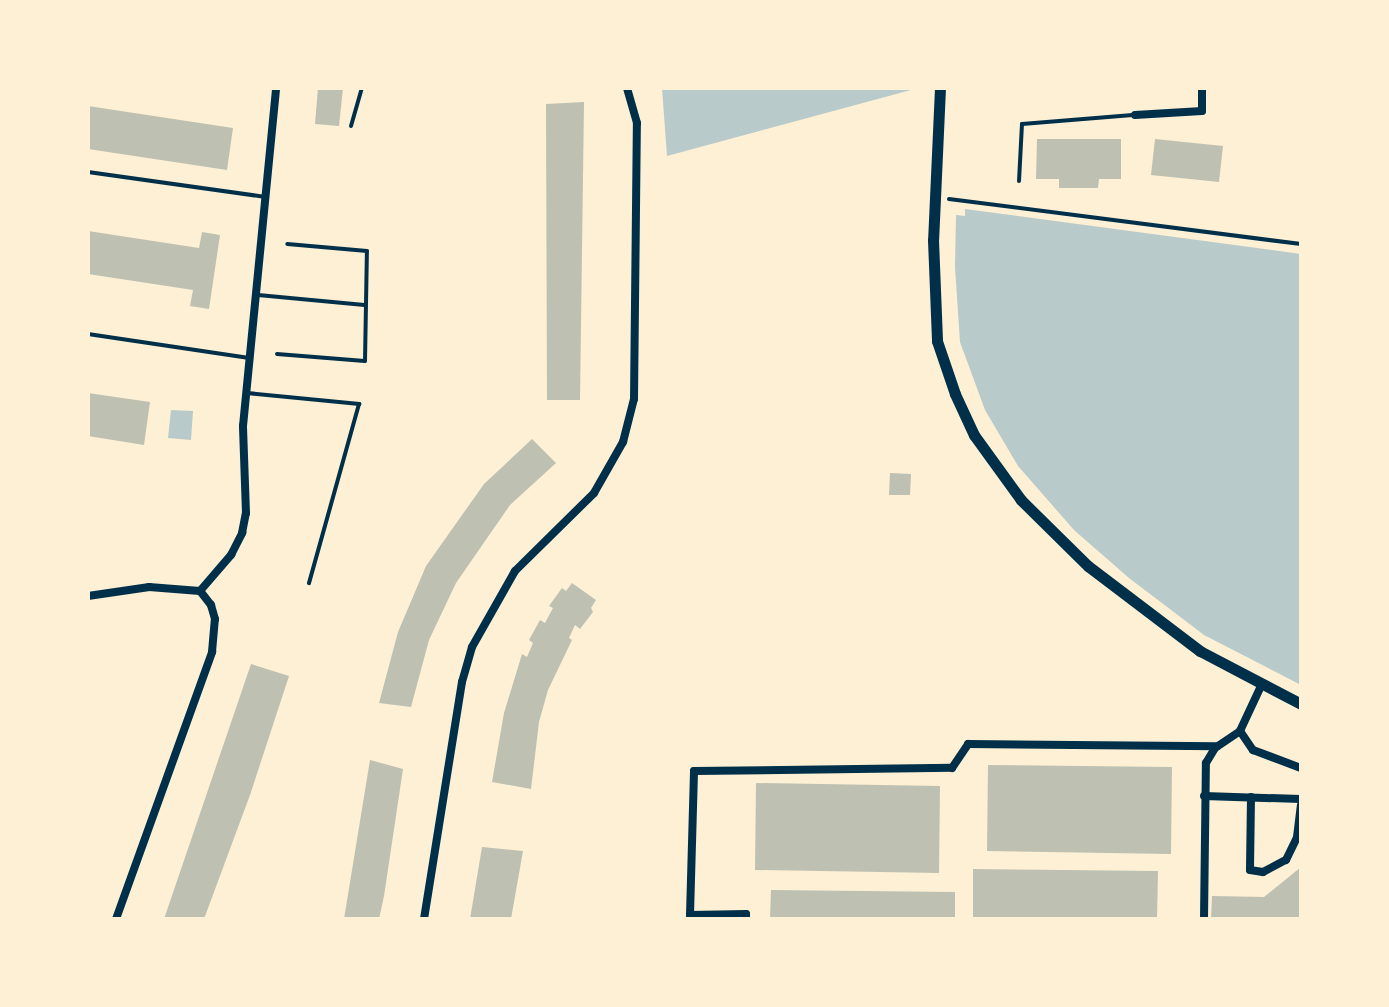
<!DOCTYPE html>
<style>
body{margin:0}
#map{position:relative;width:1389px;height:1007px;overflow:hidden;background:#fdf0d5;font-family:"Noto Serif",serif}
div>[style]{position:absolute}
.green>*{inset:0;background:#b9caca}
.building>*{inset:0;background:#bec0b2}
.path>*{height:4px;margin:-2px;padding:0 2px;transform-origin:2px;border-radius:2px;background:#003049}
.service>*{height:4px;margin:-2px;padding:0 2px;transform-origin:2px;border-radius:2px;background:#003049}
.minor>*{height:8px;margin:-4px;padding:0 4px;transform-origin:4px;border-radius:4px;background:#003049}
.tertiary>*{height:11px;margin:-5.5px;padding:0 5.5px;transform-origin:5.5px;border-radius:5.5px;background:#003049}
span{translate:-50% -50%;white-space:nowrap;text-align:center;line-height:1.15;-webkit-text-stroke:7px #fdf0d5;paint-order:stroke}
.frame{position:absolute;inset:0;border:90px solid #fdf0d5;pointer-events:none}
</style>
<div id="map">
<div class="green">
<div style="clip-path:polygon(662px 88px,911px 88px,911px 90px,667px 156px)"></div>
<div style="clip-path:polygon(965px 209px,1301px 254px,1301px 685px,1204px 635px,1129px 578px,1074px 530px,1018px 466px,985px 410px,960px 342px,955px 267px,956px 215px,965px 216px)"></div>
<div style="clip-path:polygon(171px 410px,193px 411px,191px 440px,168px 438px)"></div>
</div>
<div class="building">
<div style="clip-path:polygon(318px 88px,343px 88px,339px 126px,315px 124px)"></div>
<div style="clip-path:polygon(584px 102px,580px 400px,547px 400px,546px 104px)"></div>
<div style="clip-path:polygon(88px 106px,233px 128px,227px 170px,88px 149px)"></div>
<div style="clip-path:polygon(1037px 139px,1121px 139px,1121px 179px,1099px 179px,1098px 188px,1059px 188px,1059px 179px,1036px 179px)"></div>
<div style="clip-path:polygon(1155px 139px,1223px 146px,1219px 182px,1151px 175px)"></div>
<div style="clip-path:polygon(88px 231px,199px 248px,202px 232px,220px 235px,209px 309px,190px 306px,193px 290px,88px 274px)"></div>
<div style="clip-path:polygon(88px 393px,150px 402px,144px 445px,88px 436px)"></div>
<div style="clip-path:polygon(532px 439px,556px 463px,510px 505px,456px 583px,429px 640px,411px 707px,379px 703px,398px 632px,426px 566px,484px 484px)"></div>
<div style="clip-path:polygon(890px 473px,911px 474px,910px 495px,889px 495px)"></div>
<div style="clip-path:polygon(572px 583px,596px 600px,591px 608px,593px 612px,580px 629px,575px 625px,569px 638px,572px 640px,548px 690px,539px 722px,531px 789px,492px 782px,504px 713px,522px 654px,527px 657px,533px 643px,529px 640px,540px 620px,545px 623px,553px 608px,549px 606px,562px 588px,566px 591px)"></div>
<div style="clip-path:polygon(251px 664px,289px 676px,250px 795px,204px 919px,164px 919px)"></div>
<div style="clip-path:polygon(370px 760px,403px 769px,384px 896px,379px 919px,344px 919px)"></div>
<div style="clip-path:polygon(988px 765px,1172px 767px,1171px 854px,987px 851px)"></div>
<div style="clip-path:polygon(756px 783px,940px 786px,939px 873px,755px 870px)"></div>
<div style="clip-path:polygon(482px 847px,523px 851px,511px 919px,470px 919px)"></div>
<div style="clip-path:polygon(1301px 867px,1301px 919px,1211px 919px,1212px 896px,1264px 897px)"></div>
<div style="clip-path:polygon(973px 869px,1158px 871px,1157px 919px,973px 919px)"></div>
<div style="clip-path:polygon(771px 890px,955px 892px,955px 919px,770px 919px)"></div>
</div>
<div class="path">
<div style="left:949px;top:199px;width:355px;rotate:7.3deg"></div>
</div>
<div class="service">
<div style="left:351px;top:126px;width:40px;rotate:-74deg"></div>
<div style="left:88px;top:172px;width:179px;rotate:8deg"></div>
<div style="left:1019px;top:181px;width:57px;rotate:-87deg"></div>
<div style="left:1022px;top:124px;width:111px;rotate:-4.6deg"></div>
<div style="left:258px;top:295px;width:107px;rotate:5.3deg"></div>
<div style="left:88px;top:334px;width:163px;rotate:8.5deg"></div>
<div style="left:277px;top:354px;width:88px;rotate:4.5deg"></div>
<div style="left:365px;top:361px;width:110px;rotate:-89deg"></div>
<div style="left:367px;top:251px;width:80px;rotate:-175deg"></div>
<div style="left:247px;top:393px;width:113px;rotate:5.6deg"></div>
<div style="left:359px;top:404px;width:186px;rotate:105.6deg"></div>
</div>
<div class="minor">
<div style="left:1135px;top:115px;width:67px;rotate:-3.4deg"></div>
<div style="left:1202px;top:111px;width:23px;rotate:-90deg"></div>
<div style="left:88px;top:596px;width:62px;rotate:-8.4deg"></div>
<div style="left:149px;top:587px;width:51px;rotate:4.5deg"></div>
<div style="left:200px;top:591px;width:48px;rotate:-49.3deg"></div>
<div style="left:231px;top:555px;width:25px;rotate:-63deg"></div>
<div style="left:242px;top:533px;width:20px;rotate:-79deg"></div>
<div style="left:246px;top:513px;width:87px;rotate:-92deg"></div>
<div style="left:243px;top:426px;width:340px;rotate:-84.4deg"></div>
<div style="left:1261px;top:686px;width:50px;rotate:115deg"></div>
<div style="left:1240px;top:731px;width:23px;rotate:56deg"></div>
<div style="left:1253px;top:750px;width:51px;rotate:20.6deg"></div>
<div style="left:1204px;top:796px;width:97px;rotate:1.8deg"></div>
<div style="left:1251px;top:797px;width:73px;rotate:90.8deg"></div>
<div style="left:1250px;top:870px;width:13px;rotate:9deg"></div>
<div style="left:1263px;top:872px;width:26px;rotate:-28deg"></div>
<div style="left:1286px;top:860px;width:25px;rotate:-64deg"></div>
<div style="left:1297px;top:837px;width:32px;rotate:-83deg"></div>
<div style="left:116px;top:919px;width:284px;rotate:-70.2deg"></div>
<div style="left:212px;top:652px;width:33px;rotate:-85deg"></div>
<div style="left:215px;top:619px;width:15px;rotate:-106deg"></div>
<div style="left:211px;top:605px;width:18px;rotate:-128deg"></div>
<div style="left:424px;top:919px;width:240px;rotate:-80.9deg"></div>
<div style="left:462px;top:682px;width:36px;rotate:-74deg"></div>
<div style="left:472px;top:647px;width:87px;rotate:-60.5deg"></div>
<div style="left:515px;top:571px;width:111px;rotate:-44.6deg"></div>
<div style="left:594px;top:493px;width:59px;rotate:-60.4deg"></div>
<div style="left:623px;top:442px;width:44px;rotate:-75.7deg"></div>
<div style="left:634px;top:399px;width:276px;rotate:-89.4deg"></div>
<div style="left:637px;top:123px;width:36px;rotate:-106deg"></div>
<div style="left:746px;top:919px;width:5px;rotate:-90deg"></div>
<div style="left:746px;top:914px;width:56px;rotate:179deg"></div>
<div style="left:690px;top:915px;width:144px;rotate:-88.4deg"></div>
<div style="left:694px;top:771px;width:258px;rotate:-0.7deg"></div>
<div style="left:952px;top:768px;width:29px;rotate:-56deg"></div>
<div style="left:968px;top:744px;width:249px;rotate:0.5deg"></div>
<div style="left:1204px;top:919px;width:156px;rotate:-89.3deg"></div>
<div style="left:1206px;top:763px;width:17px;rotate:-59deg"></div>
<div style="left:1215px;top:748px;width:30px;rotate:-34deg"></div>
</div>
<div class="tertiary">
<div style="left:940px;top:88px;width:152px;rotate:92.6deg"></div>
<div style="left:933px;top:240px;width:101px;rotate:87.7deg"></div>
<div style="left:937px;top:341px;width:56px;rotate:71.2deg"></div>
<div style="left:955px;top:394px;width:45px;rotate:65.1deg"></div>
<div style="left:974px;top:435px;width:80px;rotate:54.1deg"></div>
<div style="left:1021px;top:500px;width:94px;rotate:44.6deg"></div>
<div style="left:1088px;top:566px;width:141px;rotate:37.2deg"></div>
<div style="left:1200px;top:651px;width:114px;rotate:27.7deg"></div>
</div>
<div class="frame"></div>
</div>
